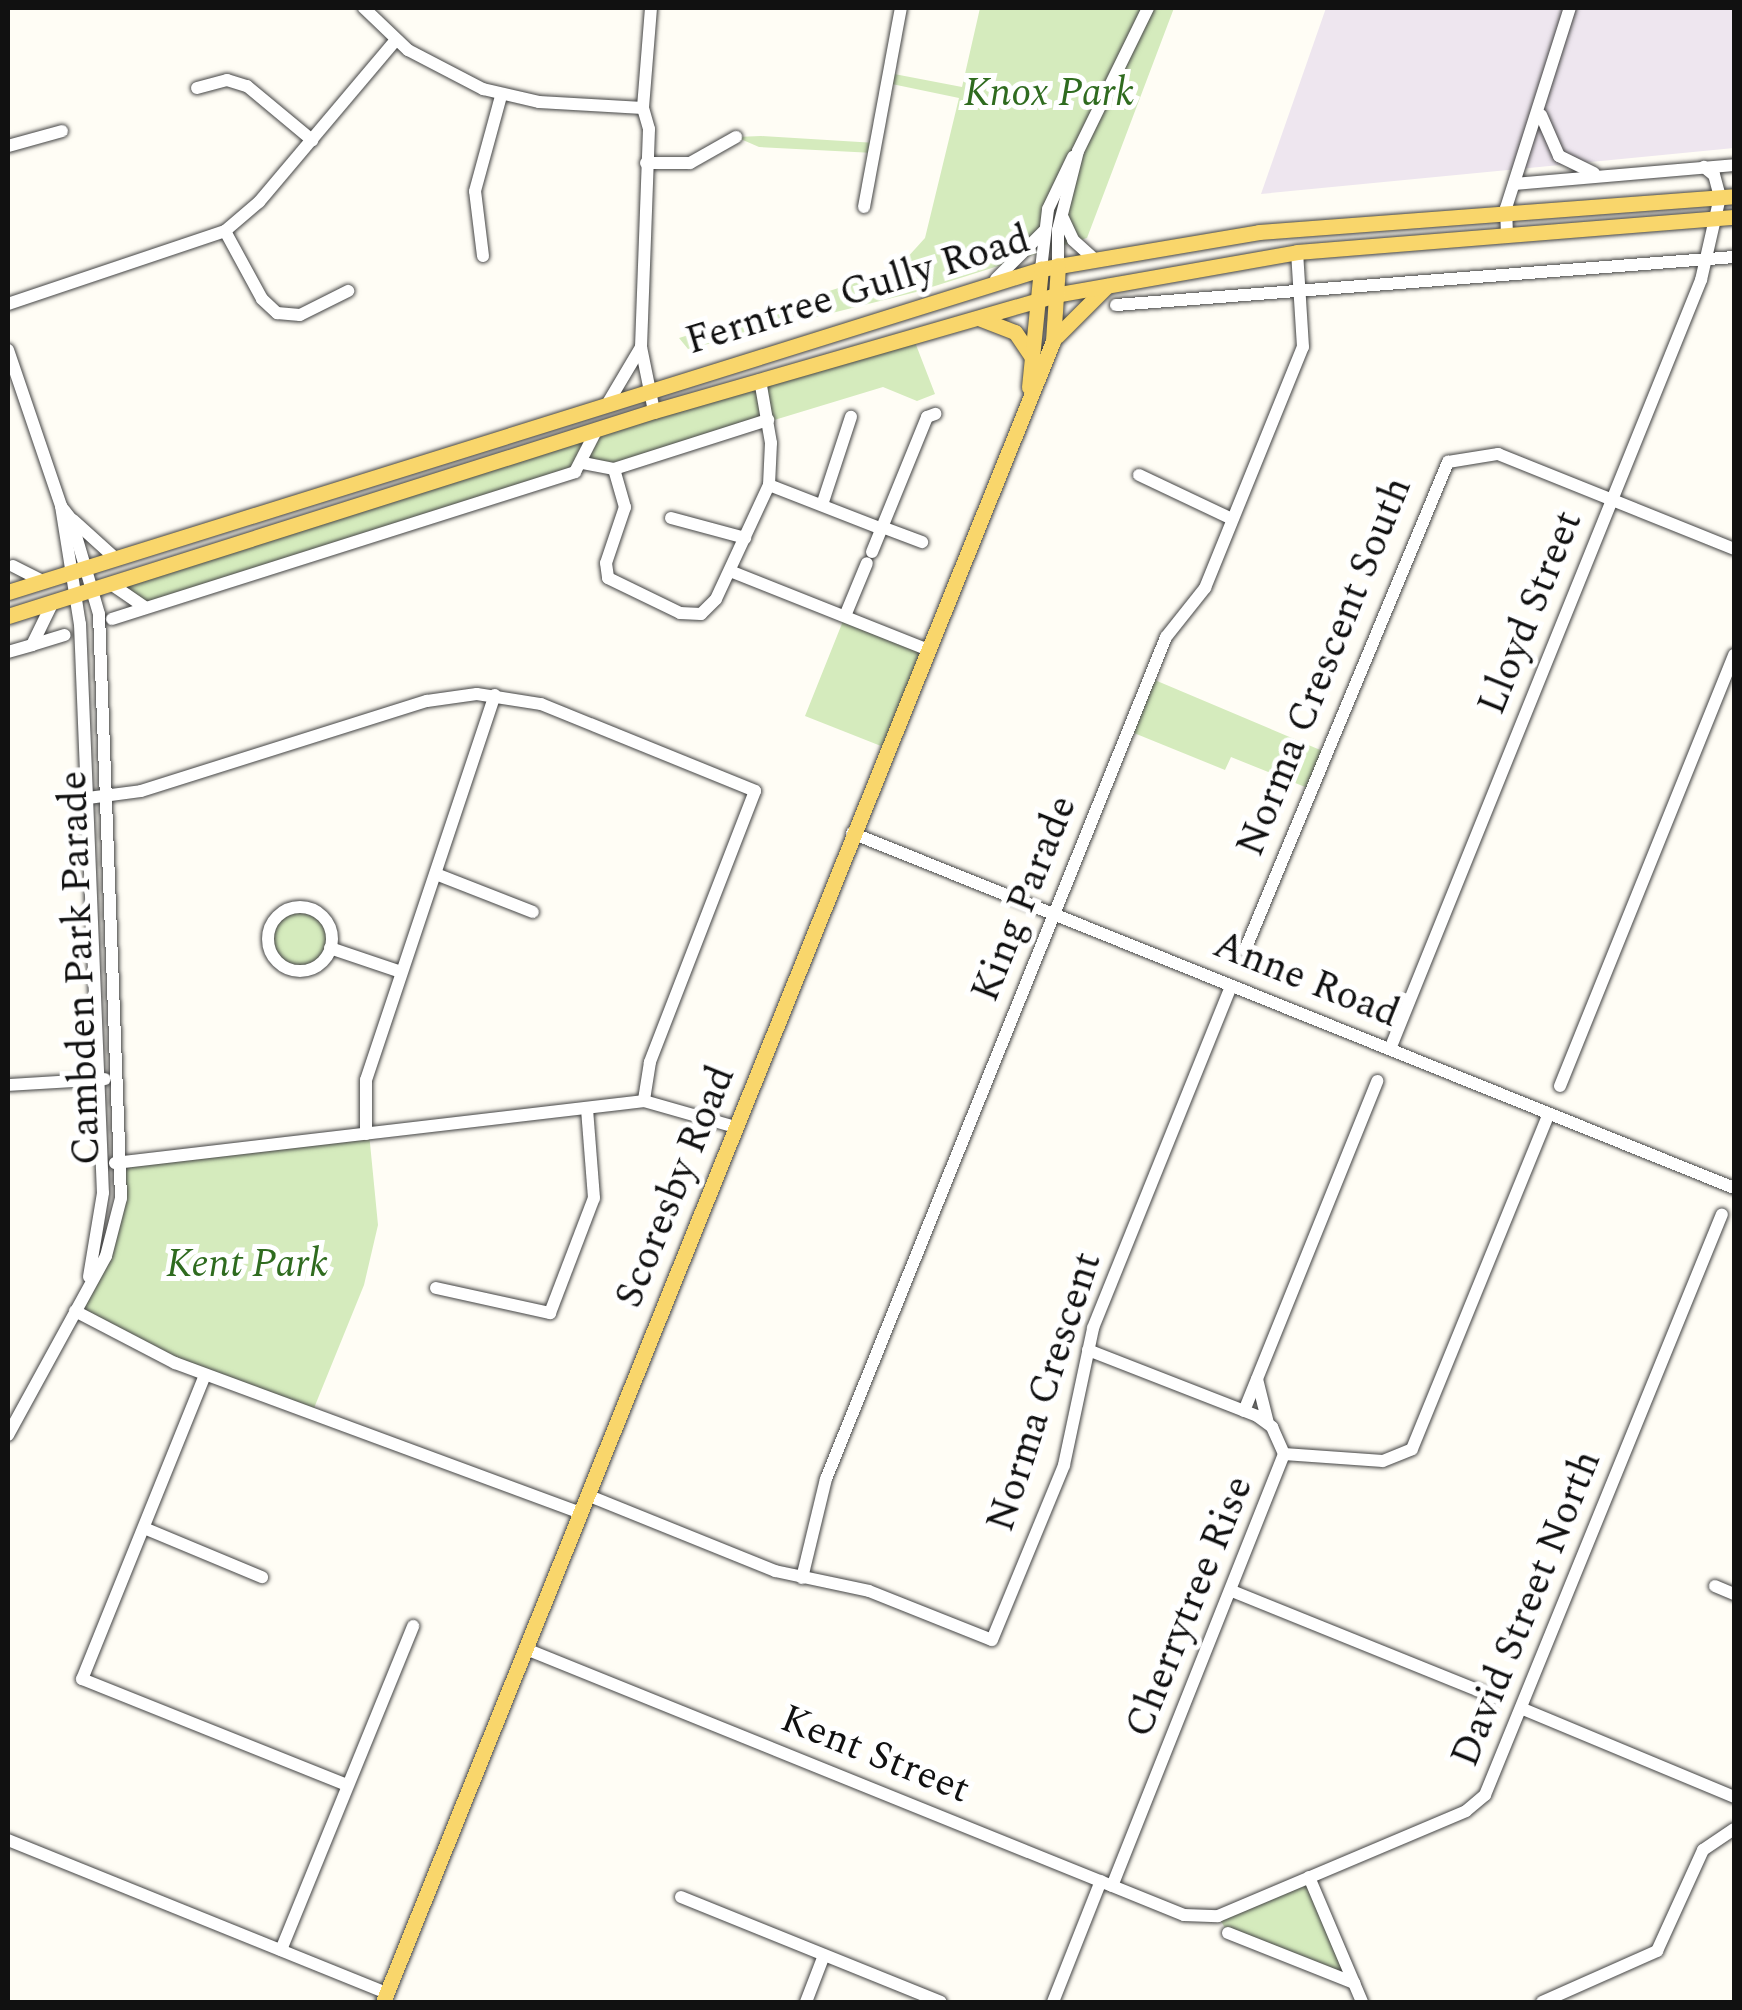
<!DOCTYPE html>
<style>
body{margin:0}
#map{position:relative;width:1742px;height:2010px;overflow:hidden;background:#fffdf5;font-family:Spectral,serif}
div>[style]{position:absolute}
.industrial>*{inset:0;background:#eee6ef}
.green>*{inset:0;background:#d5ebbd}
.round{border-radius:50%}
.roads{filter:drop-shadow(0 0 2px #444) drop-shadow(0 0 2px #444)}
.minor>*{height:12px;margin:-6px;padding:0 6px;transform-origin:6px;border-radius:6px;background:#fff}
.minor>.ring{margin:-6px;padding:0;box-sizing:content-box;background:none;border:12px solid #fff;border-radius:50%}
.major>*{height:15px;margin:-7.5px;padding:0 7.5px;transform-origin:7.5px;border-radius:7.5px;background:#f9d66b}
span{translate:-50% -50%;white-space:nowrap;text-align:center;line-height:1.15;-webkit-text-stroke:10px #fff;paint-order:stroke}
.park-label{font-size:40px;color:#2f6b1f;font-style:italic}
.street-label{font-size:40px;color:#111}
.frame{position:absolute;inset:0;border:10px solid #111;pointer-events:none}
</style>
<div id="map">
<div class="industrial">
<div style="clip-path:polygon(1326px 8px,1734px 8px,1734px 148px,1261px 194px)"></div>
</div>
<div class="green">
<div style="clip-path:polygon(980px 8px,1174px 8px,1087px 238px,916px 292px,688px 349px,679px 338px,896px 270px,925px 238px,959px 98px,887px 83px,889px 73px,962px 87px)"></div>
<div style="clip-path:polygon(736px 137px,761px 136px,876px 143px,874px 153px,759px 147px)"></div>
<div style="clip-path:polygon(913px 337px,935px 394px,917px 401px,883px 387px,619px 467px,583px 463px,146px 608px,111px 584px)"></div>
<div style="clip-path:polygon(845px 616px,926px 649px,886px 748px,805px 716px)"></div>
<div style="clip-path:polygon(1150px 678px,1325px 752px,1310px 789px,1231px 757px,1225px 770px,1129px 731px)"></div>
<div class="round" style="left:267px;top:907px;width:64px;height:64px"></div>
<div style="clip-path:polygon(369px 1133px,378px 1225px,364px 1285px,312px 1413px,205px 1375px,75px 1311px,106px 1256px,121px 1163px)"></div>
<div style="clip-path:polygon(1309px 1877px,1354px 1983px,1228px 1933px,1218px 1916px)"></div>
</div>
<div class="roads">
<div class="minor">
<div style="left:364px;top:8px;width:61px;rotate:43.7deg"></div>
<div style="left:408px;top:50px;width:85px;rotate:27.5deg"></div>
<div style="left:483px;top:89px;width:57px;rotate:13.1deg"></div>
<div style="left:539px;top:102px;width:104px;rotate:3.3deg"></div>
<div style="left:651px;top:8px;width:100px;rotate:94.6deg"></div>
<div style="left:643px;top:108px;width:22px;rotate:74deg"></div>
<div style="left:649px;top:129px;width:218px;rotate:92.1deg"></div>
<div style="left:641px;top:347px;width:65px;rotate:78.5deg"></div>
<div style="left:197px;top:88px;width:31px;rotate:-15deg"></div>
<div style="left:227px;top:80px;width:21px;rotate:17deg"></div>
<div style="left:247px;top:86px;width:85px;rotate:39.7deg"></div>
<div style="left:1541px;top:115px;width:45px;rotate:66.3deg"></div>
<div style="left:1559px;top:156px;width:39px;rotate:26deg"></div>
<div style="left:8px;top:146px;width:56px;rotate:-15.5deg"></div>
<div style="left:646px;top:163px;width:44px"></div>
<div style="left:690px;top:163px;width:53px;rotate:-29.5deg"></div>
<div style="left:1514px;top:184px;width:221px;rotate:-4.9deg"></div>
<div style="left:864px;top:207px;width:202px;rotate:-79.5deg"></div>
<div style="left:1062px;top:216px;width:26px;rotate:65deg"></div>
<div style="left:1073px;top:240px;width:25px;rotate:42deg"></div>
<div style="left:225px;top:231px;width:77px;rotate:61.4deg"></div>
<div style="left:262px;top:299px;width:21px;rotate:43deg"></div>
<div style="left:277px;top:313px;width:23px;rotate:5deg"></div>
<div style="left:300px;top:315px;width:54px;rotate:-26.6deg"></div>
<div style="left:1507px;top:235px;width:27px;rotate:-92deg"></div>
<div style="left:1506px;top:208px;width:210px;rotate:-72.3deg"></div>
<div style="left:483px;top:256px;width:65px;rotate:-97deg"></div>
<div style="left:475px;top:191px;width:98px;rotate:-74.7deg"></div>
<div style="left:1058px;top:265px;width:35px;rotate:-90deg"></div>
<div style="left:1058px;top:230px;width:81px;rotate:-75.8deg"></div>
<div style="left:1078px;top:151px;width:159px;rotate:-63.9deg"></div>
<div style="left:1041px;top:269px;width:60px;rotate:-83.3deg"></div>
<div style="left:1048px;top:209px;width:58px;rotate:-64.3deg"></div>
<div style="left:996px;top:279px;width:68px;rotate:-45deg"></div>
<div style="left:8px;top:304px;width:229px;rotate:-18.6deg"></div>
<div style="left:225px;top:231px;width:45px;rotate:-40.5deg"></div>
<div style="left:259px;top:202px;width:212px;rotate:-49.8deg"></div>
<div style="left:1116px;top:305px;width:620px;rotate:-4.44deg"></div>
<div style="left:8px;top:350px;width:165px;rotate:71.2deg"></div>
<div style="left:61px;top:506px;width:120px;rotate:80.9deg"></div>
<div style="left:80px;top:624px;width:569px;rotate:87.69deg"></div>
<div style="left:103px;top:1193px;width:85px;rotate:99.5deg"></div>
<div style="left:609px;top:401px;width:63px;rotate:-59.3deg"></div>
<div style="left:583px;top:463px;width:32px;rotate:11deg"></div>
<div style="left:614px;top:469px;width:162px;rotate:-17.7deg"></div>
<div style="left:614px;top:469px;width:40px;rotate:74deg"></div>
<div style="left:625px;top:507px;width:59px;rotate:108.7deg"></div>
<div style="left:606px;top:563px;width:15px;rotate:82deg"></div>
<div style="left:608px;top:578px;width:80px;rotate:25.9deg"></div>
<div style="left:680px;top:613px;width:21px;rotate:3deg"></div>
<div style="left:701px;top:614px;width:21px;rotate:-45deg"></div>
<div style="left:716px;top:599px;width:126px;rotate:-65.1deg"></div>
<div style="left:769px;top:485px;width:42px;rotate:-87.3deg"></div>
<div style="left:771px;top:443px;width:64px;rotate:-99.9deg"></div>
<div style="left:1139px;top:475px;width:103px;rotate:25.3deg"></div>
<div style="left:769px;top:485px;width:121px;rotate:21.3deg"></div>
<div style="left:822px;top:505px;width:93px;rotate:-71.8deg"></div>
<div style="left:671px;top:518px;width:77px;rotate:15.1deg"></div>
<div style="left:73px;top:520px;width:57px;rotate:42.1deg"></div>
<div style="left:882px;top:527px;width:43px;rotate:20.6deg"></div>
<div style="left:872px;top:552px;width:146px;rotate:-67.8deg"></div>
<div style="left:927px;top:417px;width:9px;rotate:-21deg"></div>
<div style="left:13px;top:566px;width:34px;rotate:27deg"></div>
<div style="left:730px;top:571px;width:211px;rotate:21.7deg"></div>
<div style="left:111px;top:584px;width:42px;rotate:34.4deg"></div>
<div style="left:845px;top:616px;width:57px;rotate:-67.5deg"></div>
<div style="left:112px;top:619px;width:486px;rotate:-17.6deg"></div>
<div style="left:575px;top:472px;width:48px;rotate:-62.9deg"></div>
<div style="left:32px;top:645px;width:34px;rotate:-17deg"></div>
<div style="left:8px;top:652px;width:25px;rotate:-16deg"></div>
<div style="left:32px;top:645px;width:48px;rotate:-64deg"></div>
<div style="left:88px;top:798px;width:53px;rotate:-7.5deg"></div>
<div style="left:141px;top:791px;width:300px;rotate:-17.5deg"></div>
<div style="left:427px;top:701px;width:50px;rotate:-8deg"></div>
<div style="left:477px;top:694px;width:65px;rotate:8.9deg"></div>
<div style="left:541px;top:704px;width:231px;rotate:22.1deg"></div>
<div style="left:755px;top:791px;width:291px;rotate:111.2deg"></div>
<div style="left:650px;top:1062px;width:39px;rotate:99deg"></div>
<div style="left:852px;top:833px;width:951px;rotate:21.92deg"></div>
<div style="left:436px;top:874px;width:104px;rotate:21.4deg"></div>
<div class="ring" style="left:268px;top:907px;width:52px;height:52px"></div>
<div style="left:330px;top:948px;width:75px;rotate:18.7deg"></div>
<div style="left:1245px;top:950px;width:529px;rotate:-67.41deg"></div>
<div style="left:1448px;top:462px;width:51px;rotate:-9.1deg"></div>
<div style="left:1498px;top:454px;width:254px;rotate:21.9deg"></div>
<div style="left:1390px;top:1049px;width:830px;rotate:-67.98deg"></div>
<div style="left:1701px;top:280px;width:85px;rotate:-77.1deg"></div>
<div style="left:1720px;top:197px;width:23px;rotate:-105deg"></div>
<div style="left:1714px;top:175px;width:13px;rotate:-141deg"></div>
<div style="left:8px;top:1085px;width:97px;rotate:-3.5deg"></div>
<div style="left:1560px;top:1086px;width:465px;rotate:-68deg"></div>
<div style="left:366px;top:1134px;width:54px;rotate:-90deg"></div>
<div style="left:366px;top:1080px;width:406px;rotate:-71.5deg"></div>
<div style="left:115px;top:1163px;width:533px;rotate:-6.68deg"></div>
<div style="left:644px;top:1101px;width:95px;rotate:15.9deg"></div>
<div style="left:436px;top:1288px;width:117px;rotate:12.4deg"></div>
<div style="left:550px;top:1313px;width:123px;rotate:-69.1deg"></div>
<div style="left:594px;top:1198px;width:89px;rotate:-94.5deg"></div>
<div style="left:75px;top:1311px;width:113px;rotate:27.5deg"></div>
<div style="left:175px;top:1363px;width:432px;rotate:20.3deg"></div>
<div style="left:1088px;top:1350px;width:181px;rotate:21.3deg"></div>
<div style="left:1257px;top:1416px;width:19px;rotate:36deg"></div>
<div style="left:1272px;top:1427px;width:30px;rotate:66deg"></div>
<div style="left:1284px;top:1454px;width:465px;rotate:111.7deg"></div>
<div style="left:205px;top:1375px;width:328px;rotate:112deg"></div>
<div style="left:82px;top:1679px;width:285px;rotate:21.8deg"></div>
<div style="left:1257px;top:1379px;width:45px;rotate:76deg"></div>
<div style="left:1244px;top:1411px;width:356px;rotate:-68deg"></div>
<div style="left:8px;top:1435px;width:204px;rotate:-61.3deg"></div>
<div style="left:106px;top:1256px;width:60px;rotate:-75.5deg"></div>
<div style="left:121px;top:1198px;width:584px;rotate:-92.16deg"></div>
<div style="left:99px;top:614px;width:99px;rotate:-106.4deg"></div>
<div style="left:71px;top:519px;width:16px;rotate:-128deg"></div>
<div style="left:1284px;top:1454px;width:99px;rotate:4deg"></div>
<div style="left:1383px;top:1461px;width:31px;rotate:-22deg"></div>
<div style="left:1412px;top:1449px;width:362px;rotate:-67.8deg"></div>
<div style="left:587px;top:1495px;width:203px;rotate:22deg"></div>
<div style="left:775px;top:1571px;width:96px;rotate:12deg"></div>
<div style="left:869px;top:1591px;width:132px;rotate:21.7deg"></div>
<div style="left:992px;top:1640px;width:189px;rotate:-67.6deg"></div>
<div style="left:1064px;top:1465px;width:140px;rotate:-78deg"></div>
<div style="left:1093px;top:1328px;width:369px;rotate:-68deg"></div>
<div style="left:144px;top:1528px;width:128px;rotate:22.6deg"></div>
<div style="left:802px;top:1578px;width:102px;rotate:-76.4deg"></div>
<div style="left:826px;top:1479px;width:908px;rotate:-68.01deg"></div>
<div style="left:1166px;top:637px;width:63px;rotate:-51.5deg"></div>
<div style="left:1205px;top:588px;width:260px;rotate:-67.9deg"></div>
<div style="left:1303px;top:347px;width:95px;rotate:-93.6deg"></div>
<div style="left:1715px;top:1586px;width:21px;rotate:23deg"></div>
<div style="left:1232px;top:1591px;width:284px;rotate:22deg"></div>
<div style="left:526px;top:1649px;width:710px;rotate:22.01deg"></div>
<div style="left:1184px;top:1915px;width:34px;rotate:2deg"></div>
<div style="left:1218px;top:1916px;width:269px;rotate:-22.9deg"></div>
<div style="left:1466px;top:1811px;width:25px;rotate:-40deg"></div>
<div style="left:1485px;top:1795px;width:627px;rotate:-67.81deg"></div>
<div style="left:1523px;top:1709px;width:229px;rotate:22.6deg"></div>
<div style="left:8px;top:1840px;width:409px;rotate:22deg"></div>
<div style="left:1309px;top:1877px;width:136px;rotate:67deg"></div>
<div style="left:681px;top:1897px;width:280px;rotate:22deg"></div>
<div style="left:1228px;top:1933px;width:136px;rotate:21.6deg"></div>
<div style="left:281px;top:1950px;width:350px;rotate:-67.8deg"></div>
<div style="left:806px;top:2002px;width:50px;rotate:-69deg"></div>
<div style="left:1053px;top:2002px;width:130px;rotate:-68.4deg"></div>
<div style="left:1542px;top:2002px;width:126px;rotate:-23.9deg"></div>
<div style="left:1657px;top:1951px;width:111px;rotate:-65.5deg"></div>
<div style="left:1703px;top:1850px;width:37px;rotate:-34deg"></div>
</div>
<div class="major">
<div style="left:981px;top:319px;width:36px;rotate:21deg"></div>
<div style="left:1015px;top:332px;width:29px;rotate:56deg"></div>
<div style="left:1057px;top:336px;width:71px;rotate:-45deg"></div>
<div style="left:1029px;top:387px;width:119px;rotate:-84.2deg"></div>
<div style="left:8px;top:592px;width:1082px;rotate:-17.36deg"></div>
<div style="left:1041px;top:269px;width:221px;rotate:-9.6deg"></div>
<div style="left:1259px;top:232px;width:476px;rotate:-4.3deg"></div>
<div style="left:8px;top:616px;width:678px;rotate:-17.61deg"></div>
<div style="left:654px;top:411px;width:423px;rotate:-16.1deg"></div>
<div style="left:1060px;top:294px;width:241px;rotate:-10deg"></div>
<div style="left:1297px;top:252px;width:438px;rotate:-4.6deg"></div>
<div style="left:383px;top:2002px;width:1791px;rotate:-68.03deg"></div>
<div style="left:1053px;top:341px;width:76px;rotate:-86.2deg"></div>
</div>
</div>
<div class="park-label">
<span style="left:1049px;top:94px">Knox Park</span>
<span style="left:247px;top:1265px">Kent Park</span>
</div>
<div class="street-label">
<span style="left:858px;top:291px;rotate:-17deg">Ferntree Gully Road</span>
<span style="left:1531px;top:613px;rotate:-68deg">Lloyd Street</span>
<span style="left:1325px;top:667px;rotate:-68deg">Norma Crescent South</span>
<span style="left:1025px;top:899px;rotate:-68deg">King Parade</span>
<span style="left:81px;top:968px;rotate:-92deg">Cambden Park Parade</span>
<span style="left:1306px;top:980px;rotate:22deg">Anne Road</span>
<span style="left:676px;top:1187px;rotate:-68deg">Scoresby Road</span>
<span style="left:1045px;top:1392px;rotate:-72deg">Norma Crescent</span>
<span style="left:1190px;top:1607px;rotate:-68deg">Cherrytree Rise</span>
<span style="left:1527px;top:1609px;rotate:-68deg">David Street North</span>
<span style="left:875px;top:1755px;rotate:22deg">Kent Street</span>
</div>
<div class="frame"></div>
</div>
